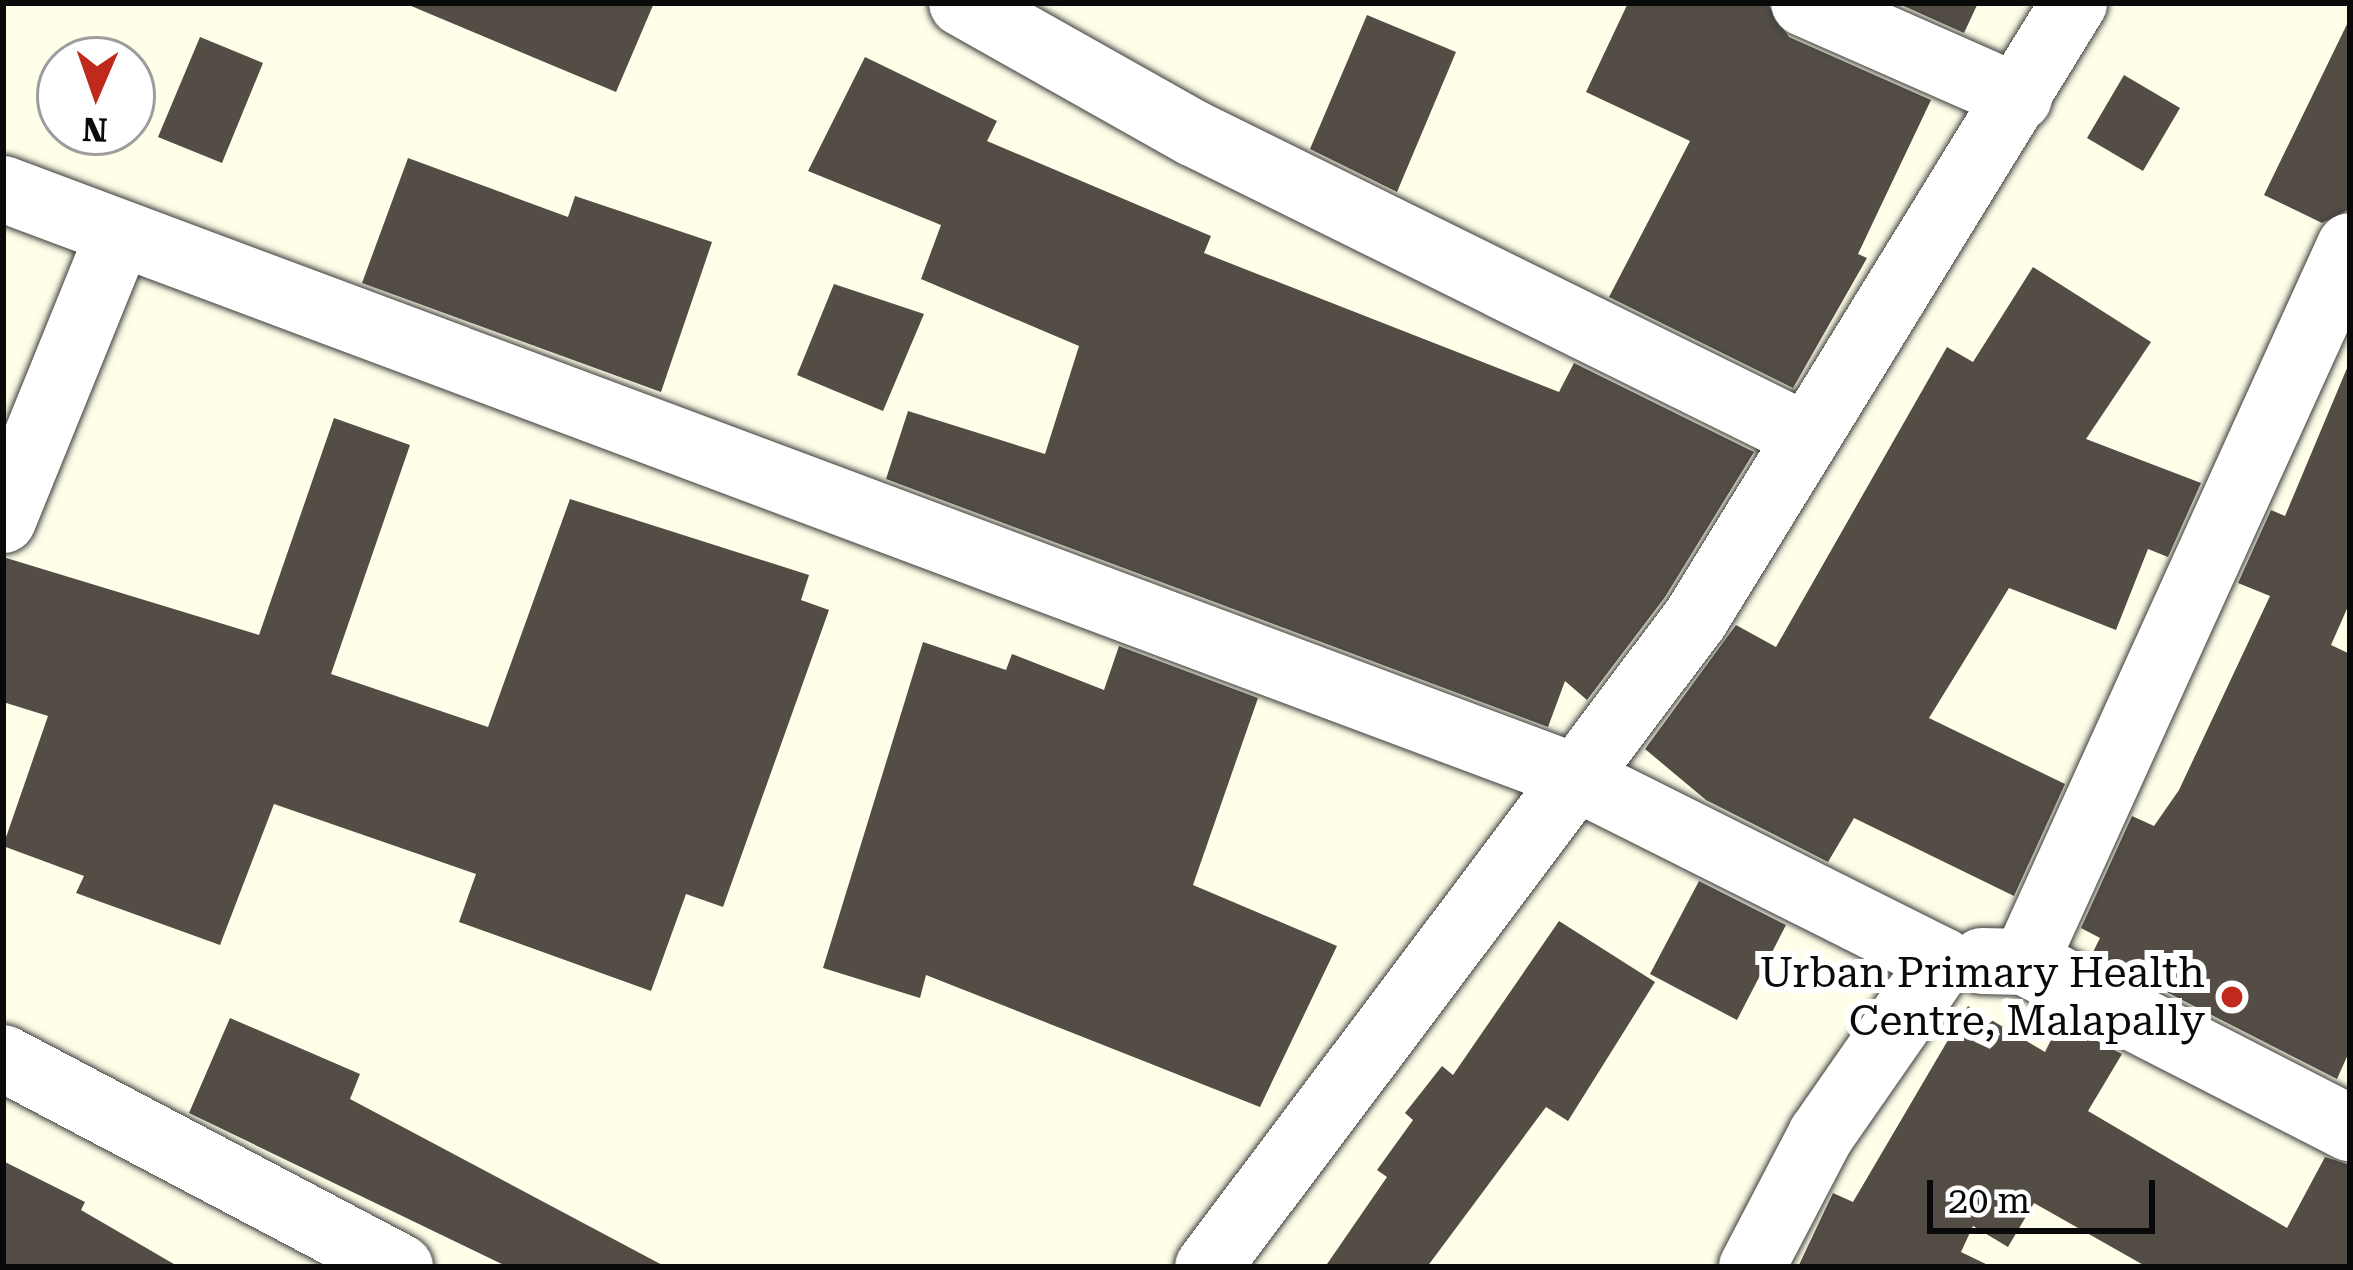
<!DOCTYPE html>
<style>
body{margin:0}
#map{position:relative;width:2353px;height:1270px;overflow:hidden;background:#fffee8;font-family:"Roboto Serif",serif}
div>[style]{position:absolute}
.building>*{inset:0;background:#534d46}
.roads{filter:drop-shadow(0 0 3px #3d3d3d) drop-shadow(0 0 3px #3d3d3d)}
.minor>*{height:66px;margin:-33px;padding:0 33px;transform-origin:33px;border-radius:33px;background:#fff}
.tertiary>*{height:66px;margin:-33px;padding:0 33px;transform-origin:33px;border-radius:33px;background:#fff}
.dots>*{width:33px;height:33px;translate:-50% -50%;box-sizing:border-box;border:6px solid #fff;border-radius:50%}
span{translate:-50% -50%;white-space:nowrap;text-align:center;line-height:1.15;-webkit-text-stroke:12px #fff;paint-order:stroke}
.poi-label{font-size:42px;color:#0a0a0a}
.right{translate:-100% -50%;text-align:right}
.frame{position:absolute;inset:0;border:6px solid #0a0a0a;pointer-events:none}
.north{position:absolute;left:36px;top:36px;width:120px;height:120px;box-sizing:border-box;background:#fff;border:3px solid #9d9d9d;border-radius:50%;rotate:182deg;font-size:33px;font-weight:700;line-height:48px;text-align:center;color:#0a0a0a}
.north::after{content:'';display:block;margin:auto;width:42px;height:54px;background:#c02a1c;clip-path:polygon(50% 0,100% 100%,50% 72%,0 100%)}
.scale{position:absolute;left:1927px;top:1180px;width:228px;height:54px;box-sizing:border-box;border:6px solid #0a0a0a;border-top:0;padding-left:15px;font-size:36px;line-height:42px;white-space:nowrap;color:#0a0a0a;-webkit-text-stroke:9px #fff;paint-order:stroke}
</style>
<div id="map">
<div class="building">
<div style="clip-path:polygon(404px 3px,654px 3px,616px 92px)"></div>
<div style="clip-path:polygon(1628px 3px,1767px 3px,1789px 37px,1931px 100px,1858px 254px,1867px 258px,1793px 388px,1609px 297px,1690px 141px,1586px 92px)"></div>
<div style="clip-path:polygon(1897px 3px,1978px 3px,1964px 33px)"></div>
<div style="clip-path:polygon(1367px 15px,1456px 52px,1397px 192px,1310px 149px)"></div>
<div style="clip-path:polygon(2350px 18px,2350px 209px,2322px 223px,2264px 195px)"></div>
<div style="clip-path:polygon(200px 37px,263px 63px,222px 163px,158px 137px)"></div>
<div style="clip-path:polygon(865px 57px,997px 121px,987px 141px,1211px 236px,1204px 253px,1559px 392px,1574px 363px,1754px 452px,1665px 597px,1587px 700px,1565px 681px,1548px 727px,886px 479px,908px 411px,1045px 454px,1079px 346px,921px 279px,941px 225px,808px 171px)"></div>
<div style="clip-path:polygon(2124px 75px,2180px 108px,2143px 171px,2087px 138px)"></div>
<div style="clip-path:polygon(408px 158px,568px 217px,575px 196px,712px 242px,661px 392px,362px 283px)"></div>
<div style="clip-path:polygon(2033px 267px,2151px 342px,2086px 439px,2201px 483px,2168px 557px,2148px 549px,2116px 630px,2009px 588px,1929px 718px,2065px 784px,2014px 896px,1854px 818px,1828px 862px,1706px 800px,1645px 749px,1736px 625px,1776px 647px,1947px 347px,1973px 362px)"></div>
<div style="clip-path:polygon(834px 284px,924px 314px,883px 411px,797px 375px)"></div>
<div style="clip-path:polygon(2350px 361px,2350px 602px,2331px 645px,2350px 654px,2350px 1050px,2337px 1079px,2092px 954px,2100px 938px,2081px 928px,2132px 816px,2154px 826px,2179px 790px,2270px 596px,2238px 583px,2271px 510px,2285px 516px)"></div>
<div style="clip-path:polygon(334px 418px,410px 445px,331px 674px,488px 727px,570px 499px,809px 575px,801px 600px,829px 610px,723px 907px,686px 894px,651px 991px,459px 922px,476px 874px,274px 804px,220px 945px,76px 893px,84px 876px,3px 846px,48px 716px,3px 702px,3px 557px,259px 635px)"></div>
<div style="clip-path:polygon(923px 642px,1006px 670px,1012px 654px,1104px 690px,1119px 646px,1258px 698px,1193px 885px,1337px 946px,1260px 1107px,926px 975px,920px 998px,823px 968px)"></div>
<div style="clip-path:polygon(1699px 881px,1786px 925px,1737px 1020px,1650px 974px)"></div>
<div style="clip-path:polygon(1559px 921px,1655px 982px,1568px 1121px,1546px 1107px,1427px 1267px,1325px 1267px,1387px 1177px,1377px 1170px,1413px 1120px,1405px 1113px,1442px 1066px,1453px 1075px)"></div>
<div style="clip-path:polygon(1968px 1006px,2045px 1052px,2060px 1022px,2122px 1054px,2088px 1111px,2287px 1228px,2325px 1157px,2350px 1165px,2350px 1267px,2147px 1267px,2034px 1203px,2008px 1247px,1973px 1226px,1961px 1252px,1992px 1267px,1798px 1267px,1833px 1193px,1853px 1202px)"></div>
<div style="clip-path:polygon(230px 1018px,360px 1074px,350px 1099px,666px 1267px,508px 1267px,189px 1113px)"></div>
<div style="clip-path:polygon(3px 1161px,85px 1202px,81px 1210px,179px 1267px,3px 1267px)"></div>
</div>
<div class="roads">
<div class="minor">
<div style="left:962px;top:3px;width:265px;rotate:29.4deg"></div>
<div style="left:1193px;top:133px;width:679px;rotate:26.3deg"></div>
<div style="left:1804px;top:3px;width:235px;rotate:23.8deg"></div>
<div style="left:3px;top:189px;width:1676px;rotate:20.5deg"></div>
<div style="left:1573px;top:776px;width:413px;rotate:26.6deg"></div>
<div style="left:1942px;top:961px;width:212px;rotate:124.8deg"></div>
<div style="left:1821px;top:1135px;width:149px;rotate:117.6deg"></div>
<div style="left:3px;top:520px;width:309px;rotate:-67.9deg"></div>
<div style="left:1982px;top:961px;width:43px;rotate:1.3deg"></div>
<div style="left:2025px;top:962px;width:365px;rotate:27.1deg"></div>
<div style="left:2025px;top:962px;width:786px;rotate:-65.59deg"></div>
<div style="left:3px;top:1058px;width:449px;rotate:27.8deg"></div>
</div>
<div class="tertiary">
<div style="left:1208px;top:1267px;width:812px;rotate:-53.06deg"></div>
<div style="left:1696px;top:618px;width:722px;rotate:-58.42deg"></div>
</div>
</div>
<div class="dots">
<div style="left:2232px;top:997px;background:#c02a1c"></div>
</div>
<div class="poi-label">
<span class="right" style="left:2205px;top:997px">Urban Primary Health<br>Centre, Malapally</span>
</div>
<div class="frame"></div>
<div class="north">N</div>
<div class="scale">20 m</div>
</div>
